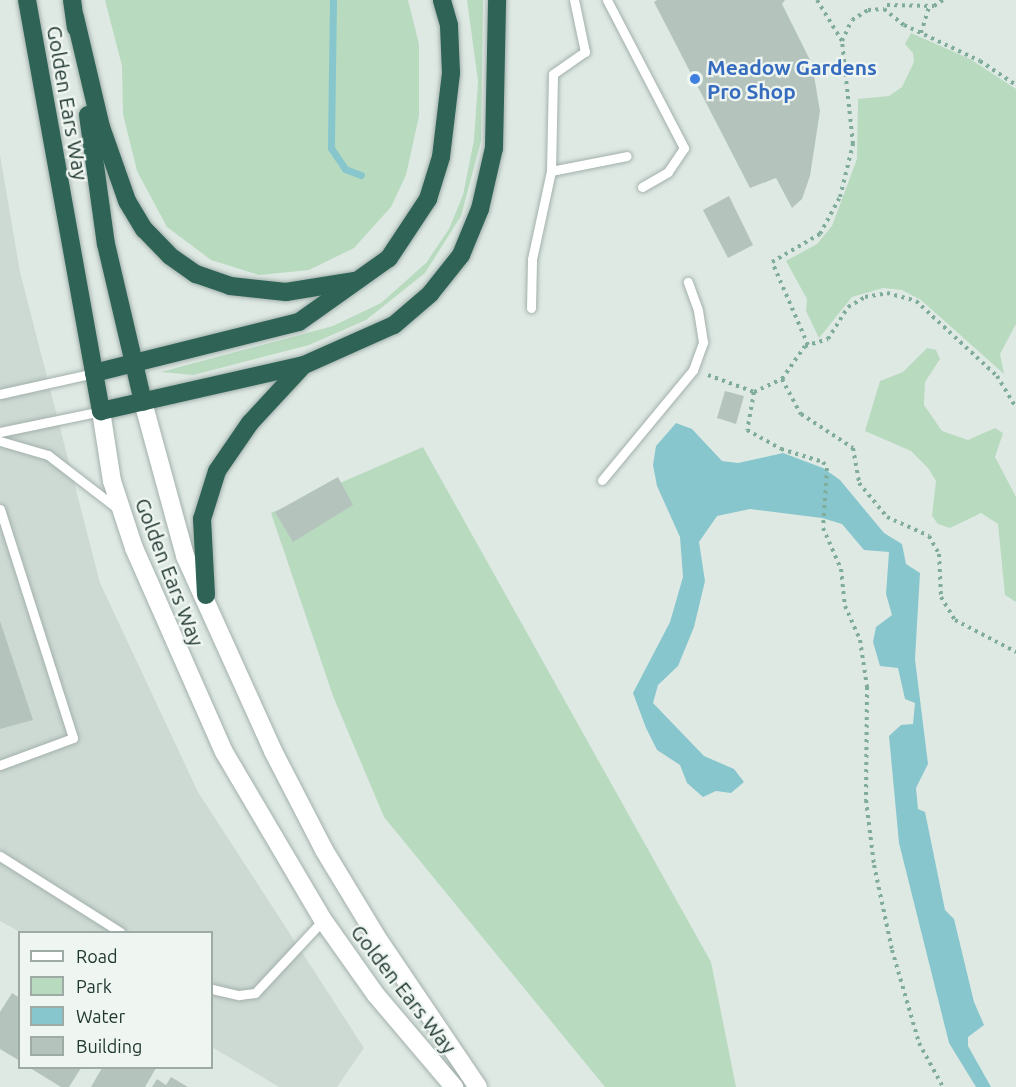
<!DOCTYPE html>
<style>
body{margin:0}
#map{position:relative;width:1016px;height:1087px;overflow:hidden;background:#dfe9e4;font-family:Ubuntu,sans-serif}
div>[style]{position:absolute}
.built>*{inset:0;background:#cdd9d3}
.green>*{inset:0;background:#b8dabf}
.water>*{inset:0;background:#88c6cd}
.stream>*{height:7px;margin:-3.5px;padding:0 3.5px;transform-origin:3.5px;border-radius:3.5px;background:#88c6cd}
.building>*{inset:0;background:#b4c4bd}
.path>*{height:4px;margin-top:-2px;transform-origin:0;background:repeating-linear-gradient(90deg,#80ac9c 0 3px,transparent 0 7.5px)}
.roads{filter:drop-shadow(0 0 2px #a2b0ab) drop-shadow(0 0 2px #a2b0ab)}
.lane>*{height:9px;margin:-4.5px;padding:0 4.5px;transform-origin:4.5px;border-radius:4.5px;background:#fff}
.secondary>*{height:18px;margin:-9px;padding:0 9px;transform-origin:9px;border-radius:9px;background:#fff}
.highway>*{height:18px;margin:-9px;padding:0 9px;transform-origin:9px;border-radius:9px;background:#2e6355}
.dots>*{width:16px;height:16px;translate:-50% -50%;box-sizing:border-box;border:3px solid #eff6f2;border-radius:50%}
span{translate:-50% -50%;white-space:nowrap;text-align:center;line-height:1.15;-webkit-text-stroke:4.5px #eff6f2;paint-order:stroke}
.shop-label{font-size:21px;color:#366cbe;font-weight:700}
.left{translate:0 -50%;text-align:left}
.street-label{font-size:21px;color:#213831}
.legend{position:absolute;left:18px;top:931px;width:195px;height:138px;box-sizing:border-box;background:#eff6f2;border:2px solid #9daaa5;margin:0;padding:8px 10px;list-style:none;font-size:18px;color:#213831}
.legend li{display:flex;align-items:center;gap:12px;height:30px}
.legend b{width:30px;border:2px solid #9daaa5}
</style>
<div id="map">
<div class="built">
<div style="clip-path:polygon(0 155px,20px 272px,100px 583px,198px 792px,364px 1048px,337px 1087px,279px 1087px,212px 1047px,212px 932px,20px 932px,0 921px)"></div>
</div>
<div class="green">
<div style="clip-path:polygon(105px 0,408px 0,419px 44px,419px 116px,406px 175px,391px 207px,354px 248px,309px 270px,259px 275px,211px 260px,167px 227px,137px 171px,123px 114px,122px 66px)"></div>
<div style="clip-path:polygon(467px 0,483px 0,481px 141px,461px 216px,425px 273px,366px 320px,309px 345px,193px 375px,161px 372px,333px 326px,381px 303px,426px 263px,449px 229px,463px 195px,474px 140px,478px 81px)"></div>
<div style="clip-path:polygon(911px 33px,970px 59px,1016px 89px,1016px 324px,1000px 354px,1004px 374px,921px 300px,902px 290px,883px 288px,852px 297px,819px 338px,806px 311px,807px 299px,786px 261px,817px 244px,832px 226px,857px 159px,858px 99px,889px 96px,902px 87px,914px 62px,913px 53px,905px 44px)"></div>
<div style="clip-path:polygon(927px 348px,936px 350px,940px 359px,925px 382px,924px 405px,942px 431px,968px 440px,995px 428px,1003px 433px,995px 457px,1016px 497px,1016px 602px,1005px 595px,998px 524px,981px 513px,950px 528px,938px 524px,932px 516px,936px 481px,928px 468px,911px 451px,865px 431px,880px 381px,903px 372px)"></div>
<div style="clip-path:polygon(423px 447px,711px 962px,736px 1087px,605px 1087px,384px 817px,333px 696px,271px 513px)"></div>
</div>
<div class="water">
<div style="clip-path:polygon(676px 423px,692px 429px,722px 461px,738px 463px,783px 453px,823px 468px,840px 480px,884px 533px,902px 544px,906px 564px,920px 573px,915px 659px,928px 764px,916px 788px,918px 809px,925px 812px,945px 910px,954px 919px,974px 1002px,984px 1025px,968px 1037px,968px 1046px,991px 1087px,976px 1087px,949px 1043px,899px 843px,889px 736px,901px 725px,913px 724px,915px 703px,905px 699px,898px 668px,880px 666px,873px 642px,876px 627px,892px 615px,886px 594px,889px 552px,864px 550px,842px 524px,822px 518px,750px 509px,717px 516px,699px 542px,705px 581px,694px 627px,678px 666px,658px 685px,653px 703px,704px 756px,734px 769px,744px 782px,731px 793px,716px 791px,703px 797px,687px 783px,680px 765px,657px 750px,646px 728px,633px 693px,670px 622px,683px 577px,680px 537px,657px 486px,653px 465px,656px 446px)"></div>
</div>
<div class="stream">
<div style="left:333px;top:0;width:148px;rotate:90.8deg"></div>
<div style="left:331px;top:148px;width:25px;rotate:56deg"></div>
<div style="left:345px;top:169px;width:17px;rotate:21deg"></div>
</div>
<div class="building">
<div style="clip-path:polygon(657px 0,785px 0,782px 4px,812px 64px,820px 111px,810px 176px,802px 199px,792px 208px,776px 178px,750px 188px,654px 2px)"></div>
<div style="clip-path:polygon(729px 196px,753px 245px,728px 258px,703px 210px)"></div>
<div style="clip-path:polygon(725px 391px,744px 396px,736px 424px,717px 418px)"></div>
<div style="clip-path:polygon(338px 477px,353px 505px,293px 542px,275px 512px)"></div>
<div style="clip-path:polygon(0 621px,33px 720px,0 729px)"></div>
<div style="clip-path:polygon(12px 993px,20px 998px,20px 1061px,0 1049px,0 1012px)"></div>
<div style="clip-path:polygon(30px 1068px,81px 1068px,69px 1087px,61px 1087px)"></div>
<div style="clip-path:polygon(102px 1068px,156px 1068px,145px 1087px,91px 1087px)"></div>
<div style="clip-path:polygon(171px 1077px,188px 1087px,152px 1087px,157px 1079px,166px 1085px)"></div>
</div>
<div class="path">
<div style="left:817px;top:0;width:48px;rotate:58.6deg"></div>
<div style="left:887px;top:5px;width:47px;rotate:1.2deg"></div>
<div style="left:934px;top:6px;width:11px;rotate:-34deg"></div>
<div style="left:921px;top:33px;width:28px;rotate:-73deg"></div>
<div style="left:808px;top:345px;width:90px;rotate:-113.4deg"></div>
<div style="left:772px;top:262px;width:56px;rotate:-30.3deg"></div>
<div style="left:820px;top:234px;width:42px;rotate:-61.6deg"></div>
<div style="left:840px;top:197px;width:55px;rotate:-76.2deg"></div>
<div style="left:853px;top:144px;width:104px;rotate:-96.1deg"></div>
<div style="left:842px;top:41px;width:23px;rotate:-65deg"></div>
<div style="left:852px;top:20px;width:19px;rotate:-32deg"></div>
<div style="left:868px;top:10px;width:16px;rotate:-4deg"></div>
<div style="left:884px;top:9px;width:26px;rotate:39deg"></div>
<div style="left:904px;top:25px;width:84px;rotate:25.3deg"></div>
<div style="left:980px;top:61px;width:43px;rotate:33.7deg"></div>
<div style="left:708px;top:375px;width:49px;rotate:20.3deg"></div>
<div style="left:754px;top:392px;width:31px;rotate:-25deg"></div>
<div style="left:782px;top:379px;width:40px;rotate:62deg"></div>
<div style="left:801px;top:414px;width:62px;rotate:33.2deg"></div>
<div style="left:853px;top:448px;width:36px;rotate:80deg"></div>
<div style="left:859px;top:483px;width:44px;rotate:50.5deg"></div>
<div style="left:887px;top:517px;width:46px;rotate:24.3deg"></div>
<div style="left:929px;top:536px;width:21px;rotate:61deg"></div>
<div style="left:939px;top:554px;width:43px;rotate:87.3deg"></div>
<div style="left:941px;top:597px;width:27px;rotate:59deg"></div>
<div style="left:955px;top:620px;width:69px;rotate:27.7deg"></div>
<div style="left:782px;top:379px;width:40px;rotate:-55.1deg"></div>
<div style="left:805px;top:346px;width:24px;rotate:-17deg"></div>
<div style="left:828px;top:339px;width:38px;rotate:-58deg"></div>
<div style="left:848px;top:307px;width:20px;rotate:-30deg"></div>
<div style="left:865px;top:297px;width:22px;rotate:-10deg"></div>
<div style="left:887px;top:293px;width:30px;rotate:15deg"></div>
<div style="left:916px;top:301px;width:110px;rotate:42.8deg"></div>
<div style="left:997px;top:376px;width:37px;rotate:59deg"></div>
<div style="left:754px;top:392px;width:39px;rotate:100deg"></div>
<div style="left:747px;top:430px;width:39px;rotate:29deg"></div>
<div style="left:781px;top:449px;width:44px;rotate:17.2deg"></div>
<div style="left:823px;top:462px;width:7px;rotate:56deg"></div>
<div style="left:827px;top:468px;width:60px;rotate:93.8deg"></div>
<div style="left:823px;top:528px;width:45px;rotate:66.3deg"></div>
<div style="left:841px;top:569px;width:37px;rotate:84deg"></div>
<div style="left:845px;top:606px;width:37px;rotate:66deg"></div>
<div style="left:860px;top:640px;width:48px;rotate:81.5deg"></div>
<div style="left:867px;top:687px;width:113px;rotate:90.5deg"></div>
<div style="left:866px;top:800px;width:65px;rotate:83deg"></div>
<div style="left:874px;top:865px;width:87px;rotate:78deg"></div>
<div style="left:892px;top:950px;width:97px;rotate:73.8deg"></div>
<div style="left:919px;top:1043px;width:50px;rotate:61.4deg"></div>
</div>
<div class="roads">
<div class="lane">
<div style="left:607px;top:0;width:167px;rotate:62.5deg"></div>
<div style="left:684px;top:148px;width:29px;rotate:124deg"></div>
<div style="left:668px;top:172px;width:30px;rotate:150deg"></div>
<div style="left:551px;top:171px;width:77px;rotate:-11.2deg"></div>
<div style="left:531px;top:308px;width:49px;rotate:-88.8deg"></div>
<div style="left:532px;top:259px;width:90px;rotate:-77.8deg"></div>
<div style="left:551px;top:171px;width:97px;rotate:-88.8deg"></div>
<div style="left:553px;top:74px;width:39px;rotate:-35deg"></div>
<div style="left:585px;top:52px;width:53px;rotate:-101.9deg"></div>
<div style="left:0;top:394px;width:96px;rotate:-12.6deg"></div>
<div style="left:0;top:432px;width:103px;rotate:-11.7deg"></div>
<div style="left:0;top:441px;width:50px;rotate:16.3deg"></div>
<div style="left:48px;top:455px;width:88px;rotate:37.6deg"></div>
<div style="left:602px;top:480px;width:143px;rotate:-50.4deg"></div>
<div style="left:693px;top:370px;width:30px;rotate:-70deg"></div>
<div style="left:703px;top:342px;width:32px;rotate:-99deg"></div>
<div style="left:698px;top:310px;width:30px;rotate:-110deg"></div>
<div style="left:0;top:509px;width:240px;rotate:72.3deg"></div>
<div style="left:73px;top:738px;width:78px;rotate:159.7deg"></div>
<div style="left:0;top:856px;width:142px;rotate:32.3deg"></div>
<div style="left:212px;top:989px;width:28px;rotate:13deg"></div>
<div style="left:239px;top:995px;width:16px;rotate:-7deg"></div>
<div style="left:255px;top:993px;width:100px;rotate:-47deg"></div>
</div>
<div class="secondary">
<div style="left:143px;top:402px;width:160px;rotate:74.7deg"></div>
<div style="left:185px;top:556px;width:214px;rotate:65.7deg"></div>
<div style="left:273px;top:751px;width:111px;rotate:62.7deg"></div>
<div style="left:324px;top:850px;width:104px;rotate:58.8deg"></div>
<div style="left:378px;top:939px;width:179px;rotate:56deg"></div>
<div style="left:101px;top:411px;width:71px;rotate:81.1deg"></div>
<div style="left:112px;top:481px;width:71px;rotate:71.8deg"></div>
<div style="left:134px;top:548px;width:223px;rotate:66.2deg"></div>
<div style="left:224px;top:752px;width:195px;rotate:59.5deg"></div>
<div style="left:323px;top:920px;width:92px;rotate:54.8deg"></div>
<div style="left:376px;top:995px;width:121px;rotate:49.7deg"></div>
</div>
<div class="highway">
<div style="left:27px;top:0;width:418px;rotate:79.8deg"></div>
<div style="left:101px;top:411px;width:208px;rotate:-12.8deg"></div>
<div style="left:304px;top:365px;width:98px;rotate:-24deg"></div>
<div style="left:394px;top:325px;width:48px;rotate:-40.7deg"></div>
<div style="left:430px;top:294px;width:50px;rotate:-51.5deg"></div>
<div style="left:461px;top:255px;width:50px;rotate:-67.6deg"></div>
<div style="left:480px;top:209px;width:63px;rotate:-77.1deg"></div>
<div style="left:494px;top:148px;width:148px;rotate:-88.8deg"></div>
<div style="left:72px;top:0;width:28px;rotate:82deg"></div>
<div style="left:75px;top:17px;width:113px;rotate:76.7deg"></div>
<div style="left:101px;top:127px;width:78px;rotate:70.6deg"></div>
<div style="left:127px;top:201px;width:33px;rotate:59deg"></div>
<div style="left:144px;top:229px;width:37px;rotate:46deg"></div>
<div style="left:170px;top:256px;width:32px;rotate:35deg"></div>
<div style="left:196px;top:274px;width:36px;rotate:19deg"></div>
<div style="left:230px;top:286px;width:56px;rotate:6.1deg"></div>
<div style="left:286px;top:292px;width:68px;rotate:-9.3deg"></div>
<div style="left:88px;top:115px;width:130px;rotate:82.1deg"></div>
<div style="left:106px;top:244px;width:162px;rotate:76.8deg"></div>
<div style="left:94px;top:373px;width:211px;rotate:-14deg"></div>
<div style="left:299px;top:322px;width:110px;rotate:-35.4deg"></div>
<div style="left:389px;top:258px;width:71px;rotate:-56.5deg"></div>
<div style="left:428px;top:199px;width:44px;rotate:-72.8deg"></div>
<div style="left:441px;top:157px;width:85px;rotate:-83.2deg"></div>
<div style="left:451px;top:73px;width:48px;rotate:-92.4deg"></div>
<div style="left:449px;top:25px;width:26px;rotate:-106deg"></div>
<div style="left:206px;top:595px;width:76px;rotate:-93deg"></div>
<div style="left:202px;top:519px;width:50px;rotate:-72.6deg"></div>
<div style="left:217px;top:471px;width:58px;rotate:-55.5deg"></div>
<div style="left:250px;top:423px;width:75px;rotate:-47.2deg"></div>
</div>
</div>
<div class="dots">
<div style="left:695px;top:79px;background:#3f7fe0"></div>
</div>
<div class="shop-label">
<span class="left" style="left:707px;top:79px">Meadow Gardens<br>Pro Shop</span>
</div>
<div class="street-label">
<span style="left:68px;top:103px;rotate:80deg">Golden Ears Way</span>
<span style="left:170px;top:572px;rotate:69deg">Golden Ears Way</span>
<span style="left:404px;top:989px;rotate:52deg">Golden Ears Way</span>
</div>
<ul class="legend">
<li><b style="height:8px;background:#fff"></b>Road</li>
<li><b style="height:16px;background:#b8dabf"></b>Park</li>
<li><b style="height:16px;background:#88c6cd"></b>Water</li>
<li><b style="height:16px;background:#b4c4bd"></b>Building</li>
</ul>
</div>
